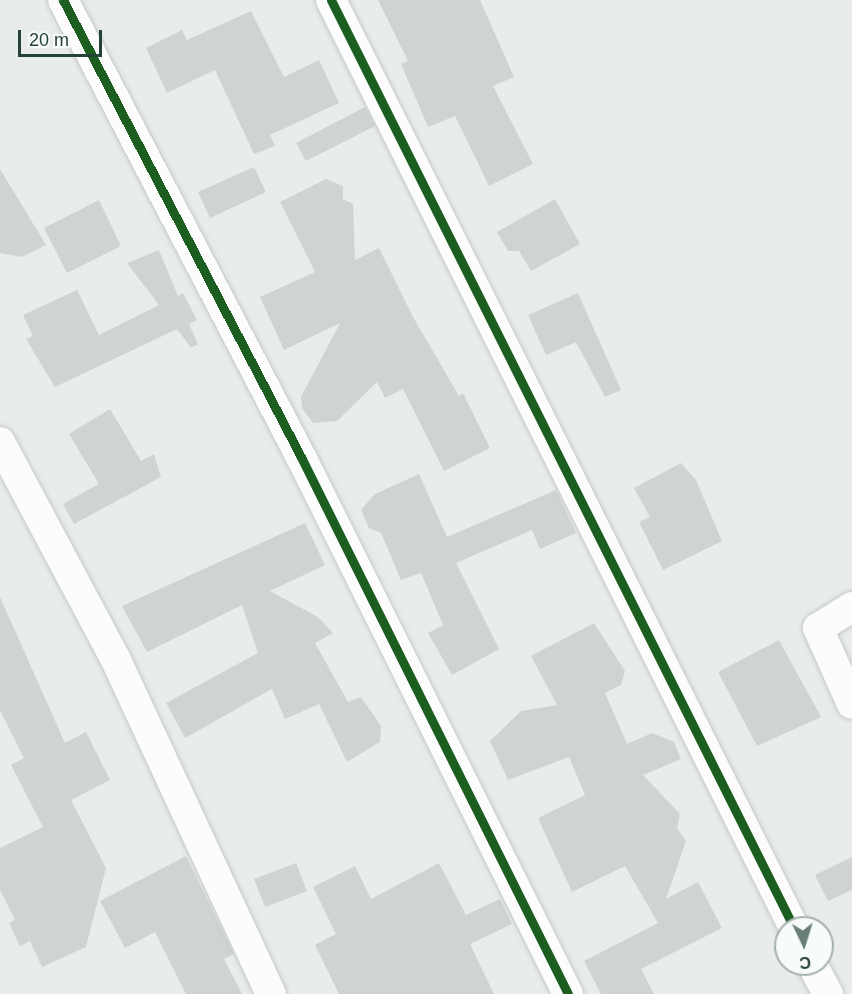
<!DOCTYPE html>
<meta charset="utf-8">
<style>
body{margin:0}
#map{position:relative;width:852px;height:994px;overflow:hidden;background:#e8edeb;font-family:Arial,sans-serif}
div>[style]{position:absolute}
.building>*{inset:0;background:#cfd4d2}
.roads{filter:drop-shadow(0 0 2px #c5cac8) drop-shadow(0 0 2px #c5cac8)}
.street>*{height:30px;margin:-15px;padding:0 15px;transform-origin:15px;border-radius:15px;background:#fcfcfc}
.cycleway>*{height:9px;margin:-4.5px;padding:0 4.5px;transform-origin:4.5px;border-radius:4.5px;background:#1b5e20}
span{translate:-50% -50%;white-space:nowrap;text-align:center;line-height:1.15;-webkit-text-stroke:4.5px #f7fbf9;paint-order:stroke}
.north{position:absolute;left:774px;top:916px;width:60px;height:60px;box-sizing:border-box;background:#f7fbf9;border:2px solid #a3b1ad;border-radius:50%;rotate:176deg;font-size:16px;font-weight:700;line-height:24px;text-align:center;color:#24423a}
.north::after{content:'';display:block;margin:auto;width:21px;height:27px;background:#697e78;clip-path:polygon(50% 0,100% 100%,50% 72%,0 100%)}
.scale{position:absolute;left:18px;top:30px;width:84px;height:27px;box-sizing:border-box;border:3px solid #24423a;border-top:0;padding-left:8px;font-size:18px;line-height:21px;white-space:nowrap;color:#24423a;-webkit-text-stroke:4px #f7fbf9;paint-order:stroke}
</style>
<div id="map">
<div class="building">
<div style="clip-path:polygon(378px 0,480px 0,514px 77px,493px 86px,533px 164px,489px 186px,455px 116px,428px 127px,401px 64px,408px 61px)"></div>
<div style="clip-path:polygon(251px 11px,284px 77px,319px 60px,339px 103px,270px 135px,275px 146px,254px 154px,215px 70px,167px 93px,146px 48px,182px 30px,187px 40px)"></div>
<div style="clip-path:polygon(365px 107px,375px 126px,306px 161px,296px 143px)"></div>
<div style="clip-path:polygon(254px 167px,266px 192px,210px 218px,198px 192px)"></div>
<div style="clip-path:polygon(0 169px,46px 245px,22px 257px,0 253px)"></div>
<div style="clip-path:polygon(326px 179px,343px 186px,343px 199px,353px 204px,355px 260px,379px 248px,413px 317px,459px 396px,463px 393px,490px 448px,444px 471px,403px 389px,385px 398px,377px 382px,337px 421px,313px 423px,302px 408px,301px 397px,340px 323px,284px 350px,260px 297px,315px 272px,280px 202px)"></div>
<div style="clip-path:polygon(555px 199px,580px 244px,531px 271px,519px 251px,508px 251px,497px 232px)"></div>
<div style="clip-path:polygon(99px 200px,121px 246px,67px 273px,44px 228px)"></div>
<div style="clip-path:polygon(159px 250px,178px 296px,183px 293px,197px 320px,189px 324px,198px 344px,191px 348px,177px 329px,55px 387px,26px 339px,33px 336px,23px 315px,77px 290px,99px 335px,159px 305px,127px 263px)"></div>
<div style="clip-path:polygon(578px 293px,621px 390px,605px 397px,576px 342px,546px 355px,528px 315px)"></div>
<div style="clip-path:polygon(110px 409px,141px 461px,154px 454px,161px 477px,74px 524px,63px 504px,99px 484px,69px 434px)"></div>
<div style="clip-path:polygon(681px 463px,696px 480px,722px 541px,663px 570px,639px 522px,650px 517px,634px 488px)"></div>
<div style="clip-path:polygon(419px 474px,447px 537px,556px 490px,576px 533px,540px 549px,532px 530px,456px 563px,499px 649px,452px 675px,428px 633px,443px 625px,421px 573px,401px 580px,381px 533px,369px 528px,361px 510px,375px 494px)"></div>
<div style="clip-path:polygon(305px 523px,325px 565px,270px 591px,318px 617px,333px 633px,315px 643px,348px 702px,361px 697px,381px 726px,380px 742px,347px 762px,319px 704px,285px 719px,272px 689px,185px 738px,166px 703px,258px 653px,242px 605px,147px 652px,122px 606px)"></div>
<div style="clip-path:polygon(0 597px,65px 743px,86px 732px,110px 780px,71px 800px,106px 868px,86px 947px,42px 967px,30px 941px,20px 946px,9px 923px,15px 920px,0 890px,0 848px,43px 827px,11px 765px,24px 758px,0 710px)"></div>
<div style="clip-path:polygon(594px 623px,625px 671px,621px 685px,605px 693px,627px 744px,652px 733px,674px 742px,681px 759px,643px 775px,680px 814px,677px 828px,686px 841px,666px 899px,698px 882px,722px 928px,641px 969px,654px 994px,601px 994px,584px 961px,658px 923px,625px 866px,572px 892px,538px 818px,585px 795px,569px 757px,508px 780px,490px 741px,521px 711px,557px 705px,531px 656px)"></div>
<div style="clip-path:polygon(779px 640px,821px 717px,757px 746px,718px 672px)"></div>
<div style="clip-path:polygon(186px 856px,234px 954px,224px 959px,242px 994px,186px 994px,155px 932px,125px 948px,100px 901px)"></div>
<div style="clip-path:polygon(852px 857px,852px 890px,828px 901px,815px 875px)"></div>
<div style="clip-path:polygon(296px 863px,307px 891px,265px 907px,254px 879px)"></div>
<div style="clip-path:polygon(439px 863px,466px 915px,500px 899px,512px 924px,470px 944px,494px 994px,339px 994px,315px 945px,336px 934px,313px 887px,355px 866px,371px 899px)"></div>
</div>
<div class="roads">
<div class="street">
<div style="left:63px;top:0;width:517px;rotate:62.49deg"></div>
<div style="left:302px;top:459px;width:597px;rotate:63.56deg"></div>
<div style="left:331px;top:0;width:1037px;rotate:63.48deg"></div>
<div style="left:0;top:442px;width:245px;rotate:62deg"></div>
<div style="left:115px;top:658px;width:370px;rotate:65.1deg"></div>
<div style="left:852px;top:607px;width:40px;rotate:148deg"></div>
<div style="left:818px;top:628px;width:83px;rotate:65.9deg"></div>
<div style="left:812px;top:964px;width:34px;rotate:62deg"></div>
</div>
</div>
<div class="cycleway">
<div style="left:63px;top:0;width:517px;rotate:62.49deg"></div>
<div style="left:302px;top:459px;width:597px;rotate:63.56deg"></div>
<div style="left:331px;top:0;width:1037px;rotate:63.48deg"></div>
</div>
<div class="north">С</div>
<div class="scale">20 m</div>
</div>
